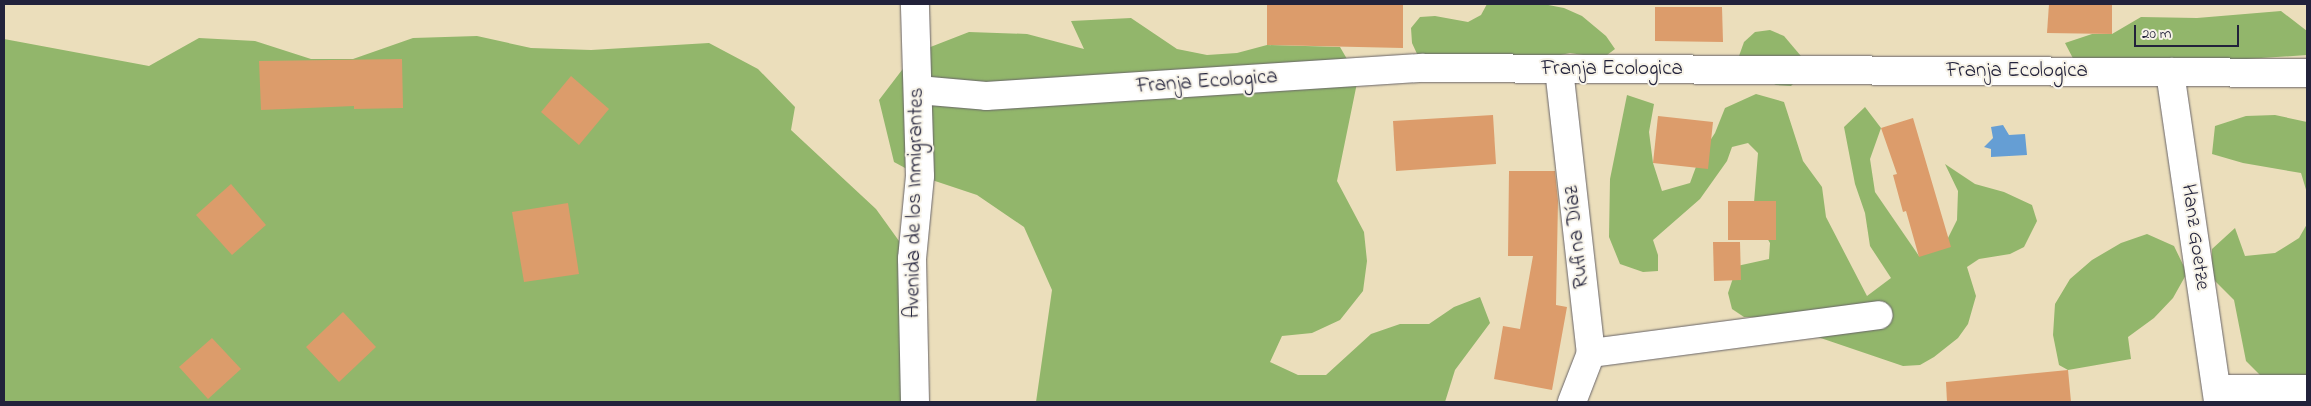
<!DOCTYPE html>
<meta charset="utf-8">
<style>
body{margin:0}
#map{position:relative;width:2311px;height:406px;overflow:hidden;background:#ebdebb;font-family:"Indie Flower",sans-serif}
div>[style]{position:absolute}
.forest>*{inset:0;background:#92b66b}
.water>*{inset:0;background:#659ed4}
.building>*{inset:0;background:#dc9c6b}
.roads{filter:drop-shadow(0 0 1px #686468) drop-shadow(0 0 1px #686468)}
.street>*{height:28px;margin:-14px;padding:0 14px;transform-origin:14px;border-radius:14px;background:#fff}
span{translate:-50% -50%;white-space:nowrap;text-align:center;line-height:1.15;-webkit-text-stroke:4px #f7f3e8;paint-order:stroke}
.street-label{font-size:21px;color:#22223b}
.frame{position:absolute;inset:0;border:5px solid #22223b;pointer-events:none}
.scale{position:absolute;left:2134px;top:25px;width:105px;height:22px;box-sizing:border-box;border:2px solid #22223b;border-top:0;padding-left:6px;font-size:15px;line-height:18px;white-space:nowrap;color:#22223b;-webkit-text-stroke:4px #f7f3e8;paint-order:stroke}
</style>
<div id="map">
<div class="forest">
<div style="clip-path:polygon(1487px 4px,1543px 4px,1564px 8px,1582px 16px,1606px 36px,1615px 49px,1603px 58px,1570px 53px,1556px 56px,1418px 56px,1412px 43px,1411px 28px,1420px 17px,1435px 16px,1468px 22px,1481px 15px)"></div>
<div style="clip-path:polygon(2281px 11px,2307px 31px,2307px 55px,2079px 70px,2065px 43px,2092px 34px,2112px 34px,2141px 17px,2197px 18px)"></div>
<div style="clip-path:polygon(1131px 18px,1177px 49px,1207px 55px,1237px 53px,1267px 45px,1340px 47px,1358px 78px,1337px 181px,1364px 232px,1367px 261px,1363px 291px,1340px 320px,1312px 333px,1282px 336px,1270px 362px,1298px 375px,1326px 375px,1371px 334px,1400px 324px,1429px 324px,1454px 307px,1480px 297px,1490px 323px,1455px 370px,1445px 402px,1036px 402px,1052px 290px,1024px 227px,977px 195px,920px 176px,894px 162px,879px 100px,915px 53px,969px 32px,1027px 34px,1084px 49px,1071px 21px)"></div>
<div style="clip-path:polygon(1770px 30px,1784px 36px,1806px 62px,1802px 75px,1791px 86px,1776px 85px,1762px 78px,1739px 56px,1744px 42px,1755px 32px)"></div>
<div style="clip-path:polygon(477px 36px,531px 48px,591px 50px,709px 43px,758px 69px,795px 107px,791px 130px,876px 209px,912px 259px,920px 402px,4px 402px,4px 39px,149px 66px,199px 38px,255px 41px,311px 59px,353px 59px,413px 38px)"></div>
<div style="clip-path:polygon(1756px 94px,1784px 102px,1803px 161px,1822px 187px,1826px 217px,1867px 296px,1891px 278px,1870px 246px,1865px 213px,1855px 184px,1844px 127px,1865px 107px,1881px 128px,1870px 159px,1875px 192px,1919px 256px,1944px 246px,1957px 220px,1958px 191px,1945px 164px,1975px 184px,2004px 192px,2032px 205px,2037px 221px,2024px 247px,2010px 254px,1979px 259px,1967px 267px,1976px 296px,1968px 324px,1958px 338px,1934px 357px,1920px 365px,1903px 366px,1759px 317px,1744px 317px,1732px 309px,1728px 293px,1737px 266px,1769px 259px,1770px 243px,1753px 215px,1758px 153px,1748px 143px,1732px 147px,1727px 161px,1700px 199px,1653px 240px,1658px 255px,1658px 271px,1643px 272px,1620px 264px,1609px 237px,1610px 179px,1627px 95px,1654px 104px,1649px 132px,1653px 163px,1662px 191px,1690px 183px,1700px 156px,1715px 133px,1725px 108px)"></div>
<div style="clip-path:polygon(2275px 115px,2307px 122px,2307px 193px,2301px 173px,2243px 163px,2212px 154px,2215px 126px,2246px 116px)"></div>
<div style="clip-path:polygon(2307px 224px,2307px 383px,2271px 386px,2246px 361px,2234px 300px,2212px 278px,2212px 249px,2235px 228px,2245px 256px,2275px 253px,2299px 238px)"></div>
<div style="clip-path:polygon(2147px 234px,2174px 246px,2187px 273px,2173px 298px,2154px 318px,2128px 337px,2131px 359px,2068px 370px,2059px 365px,2053px 335px,2055px 304px,2070px 279px,2092px 260px,2121px 243px)"></div>
</div>
<div class="water">
<div style="clip-path:polygon(2003px 125px,2009px 135px,2025px 134px,2027px 155px,1991px 157px,1991px 149px,1984px 147px,1993px 138px,1991px 127px)"></div>
</div>
<div class="building">
<div style="clip-path:polygon(1267px 4px,1403px 4px,1403px 48px,1267px 45px)"></div>
<div style="clip-path:polygon(2049px 4px,2112px 4px,2112px 34px,2047px 33px)"></div>
<div style="clip-path:polygon(1655px 7px,1722px 7px,1723px 42px,1655px 41px)"></div>
<div style="clip-path:polygon(402px 59px,403px 108px,354px 109px,354px 106px,261px 110px,259px 61px)"></div>
<div style="clip-path:polygon(571px 76px,609px 109px,579px 145px,541px 112px)"></div>
<div style="clip-path:polygon(1493px 115px,1496px 164px,1396px 171px,1393px 121px)"></div>
<div style="clip-path:polygon(1658px 116px,1713px 122px,1708px 169px,1653px 163px)"></div>
<div style="clip-path:polygon(1913px 118px,1951px 247px,1919px 257px,1906px 211px,1903px 212px,1893px 175px,1897px 174px,1881px 128px)"></div>
<div style="clip-path:polygon(1509px 171px,1555px 171px,1558px 201px,1556px 305px,1567px 307px,1552px 390px,1494px 379px,1503px 326px,1520px 329px,1533px 256px,1508px 256px)"></div>
<div style="clip-path:polygon(231px 184px,266px 225px,232px 255px,196px 215px)"></div>
<div style="clip-path:polygon(1728px 201px,1776px 201px,1776px 240px,1728px 240px)"></div>
<div style="clip-path:polygon(568px 203px,579px 274px,524px 282px,512px 212px)"></div>
<div style="clip-path:polygon(1713px 242px,1740px 242px,1741px 280px,1714px 281px)"></div>
<div style="clip-path:polygon(343px 312px,376px 347px,339px 382px,306px 347px)"></div>
<div style="clip-path:polygon(212px 338px,241px 369px,208px 399px,179px 367px)"></div>
<div style="clip-path:polygon(2068px 370px,2071px 402px,1947px 402px,1946px 382px)"></div>
</div>
<div class="roads">
<div class="street">
<div style="left:1559px;top:69px;width:286px;rotate:83.6deg"></div>
<div style="left:1591px;top:353px;width:53px;rotate:111.2deg"></div>
<div style="left:2170px;top:72px;width:333px;rotate:81.7deg"></div>
<div style="left:918px;top:90px;width:68px;rotate:5deg"></div>
<div style="left:986px;top:96px;width:438px;rotate:-3.7deg"></div>
<div style="left:1423px;top:68px;width:884px;rotate:0.32deg"></div>
<div style="left:1591px;top:353px;width:290px;rotate:-7.5deg"></div>
<div style="left:2217px;top:389px;width:90px"></div>
<div style="left:915px;top:402px;width:143px;rotate:-91.2deg"></div>
<div style="left:912px;top:259px;width:83px;rotate:-84.5deg"></div>
<div style="left:920px;top:176px;width:172px;rotate:-91.7deg"></div>
</div>
</div>
<div class="street-label">
<span style="left:1612px;top:69px">Franja Ecologica</span>
<span style="left:2017px;top:71px">Franja Ecologica</span>
<span style="left:1207px;top:82px;rotate:-4deg">Franja Ecologica</span>
<span style="left:915px;top:203px;rotate:-89deg">Avenida de los Inmigrantes</span>
<span style="left:1577px;top:237px;rotate:-96deg">Rufina Díaz</span>
<span style="left:2195px;top:237px;rotate:82deg">Hanz Goetze</span>
</div>
<div class="frame"></div>
<div class="scale">20 m</div>
</div>
